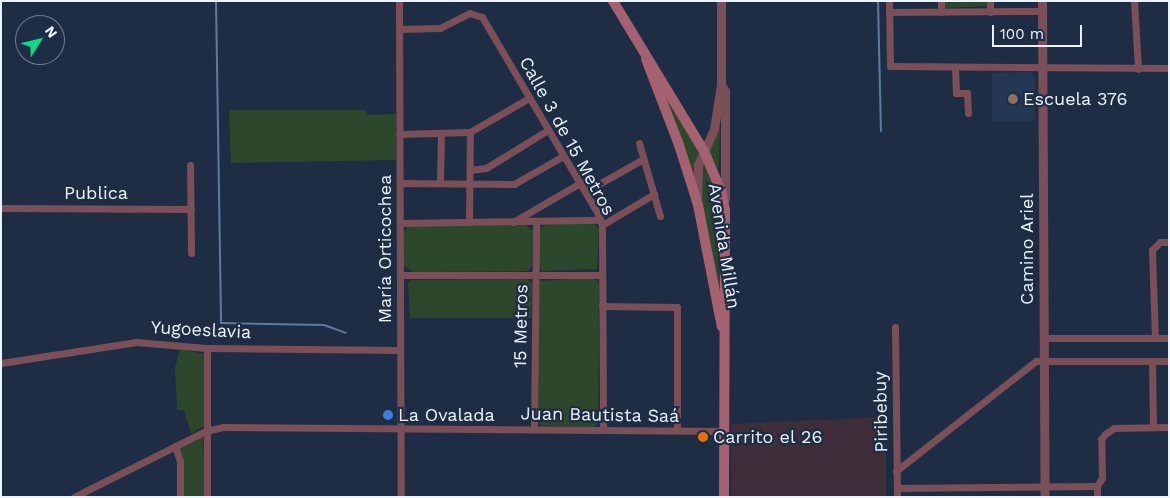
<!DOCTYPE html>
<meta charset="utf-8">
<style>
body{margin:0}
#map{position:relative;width:1170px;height:498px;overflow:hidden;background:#1e2d43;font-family:"Work Sans",sans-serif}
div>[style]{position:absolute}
.industrial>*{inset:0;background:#3e2e3a}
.built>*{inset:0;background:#233652}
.green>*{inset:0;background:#2d472d}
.stream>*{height:2px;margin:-1px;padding:0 1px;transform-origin:1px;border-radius:1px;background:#5b7ca2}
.minor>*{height:7px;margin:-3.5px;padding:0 3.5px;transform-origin:3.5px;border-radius:3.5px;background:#7a4f58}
.tertiary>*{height:9px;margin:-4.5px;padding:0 4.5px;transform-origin:4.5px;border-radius:4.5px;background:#7a4f58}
.secondary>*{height:10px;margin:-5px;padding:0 5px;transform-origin:5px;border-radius:5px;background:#a46170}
.dots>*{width:14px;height:14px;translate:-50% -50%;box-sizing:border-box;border:2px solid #1e2d43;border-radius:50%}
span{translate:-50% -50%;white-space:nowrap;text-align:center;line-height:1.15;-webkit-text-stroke:4.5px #1e2d43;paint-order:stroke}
.poi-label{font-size:18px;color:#eaf2fe}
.left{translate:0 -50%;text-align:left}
.street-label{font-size:18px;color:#eaf2fe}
.frame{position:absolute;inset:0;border:2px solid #eaf2fe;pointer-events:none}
.north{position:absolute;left:15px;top:15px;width:50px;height:50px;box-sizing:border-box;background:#1e2d43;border:1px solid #707c8e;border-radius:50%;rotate:54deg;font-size:14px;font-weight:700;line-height:20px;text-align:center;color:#eaf2fe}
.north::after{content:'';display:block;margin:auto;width:18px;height:22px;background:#0ed98a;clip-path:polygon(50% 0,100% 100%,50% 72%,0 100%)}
.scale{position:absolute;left:992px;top:25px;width:90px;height:22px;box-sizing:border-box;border:2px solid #eaf2fe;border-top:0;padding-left:6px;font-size:15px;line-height:18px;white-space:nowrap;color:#eaf2fe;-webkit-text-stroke:4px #1e2d43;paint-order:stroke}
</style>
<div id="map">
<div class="industrial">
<div style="clip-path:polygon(886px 417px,886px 497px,731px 497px,731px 424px)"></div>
</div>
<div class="built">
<div style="clip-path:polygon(1031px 72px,1035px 76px,1035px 121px,992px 121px,992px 73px)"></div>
</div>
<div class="green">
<div style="clip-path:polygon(943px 1px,987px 1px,988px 6px,945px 8px)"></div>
<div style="clip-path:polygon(653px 71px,700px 152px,694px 182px)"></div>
<div style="clip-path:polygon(229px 110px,366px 110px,367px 115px,396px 114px,396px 160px,231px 163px)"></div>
<div style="clip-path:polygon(720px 121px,719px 167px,716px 168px,706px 151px)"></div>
<div style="clip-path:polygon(704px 158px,716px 192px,719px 289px,700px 190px)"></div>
<div style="clip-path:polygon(594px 224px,599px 229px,597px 269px,542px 271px,539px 265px,540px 228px,548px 224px)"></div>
<div style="clip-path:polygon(526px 225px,533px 231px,532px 266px,528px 271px,413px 272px,404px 266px,404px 231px,409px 226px)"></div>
<div style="clip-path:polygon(593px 277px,599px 284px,598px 423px,593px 427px,542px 426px,538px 422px,539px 281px)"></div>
<div style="clip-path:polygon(527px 279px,532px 284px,531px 318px,410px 318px,408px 283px,411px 280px)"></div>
<div style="clip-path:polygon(180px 349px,204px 354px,204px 426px,191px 434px,184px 410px,177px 410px,175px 368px)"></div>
<div style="clip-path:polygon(203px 436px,206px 497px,181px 497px,180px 447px)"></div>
</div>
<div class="stream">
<div style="left:216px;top:1px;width:322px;rotate:89.1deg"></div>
<div style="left:221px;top:323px;width:103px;rotate:1.1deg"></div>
<div style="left:324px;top:325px;width:23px;rotate:20deg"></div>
<div style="left:878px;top:1px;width:130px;rotate:88.7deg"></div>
</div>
<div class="minor">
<div style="left:399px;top:1px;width:496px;rotate:89.8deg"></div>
<div style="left:889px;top:1px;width:65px;rotate:89.1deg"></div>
<div style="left:890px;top:66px;width:279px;rotate:0.4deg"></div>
<div style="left:941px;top:1px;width:11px;rotate:90deg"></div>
<div style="left:990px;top:1px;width:11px;rotate:90deg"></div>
<div style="left:1134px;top:1px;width:68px;rotate:86.6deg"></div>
<div style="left:889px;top:12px;width:153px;rotate:-0.4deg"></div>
<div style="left:400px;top:29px;width:40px;rotate:-1.4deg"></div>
<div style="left:440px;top:28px;width:33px;rotate:-27deg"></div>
<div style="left:469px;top:13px;width:14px;rotate:17deg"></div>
<div style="left:482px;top:17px;width:229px;rotate:59.5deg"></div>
<div style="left:598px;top:214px;width:12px;rotate:70deg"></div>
<div style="left:602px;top:225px;width:205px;rotate:89.7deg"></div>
<div style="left:955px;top:67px;width:26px;rotate:88deg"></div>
<div style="left:956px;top:93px;width:11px"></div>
<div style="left:967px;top:93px;width:20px;rotate:87deg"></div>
<div style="left:399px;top:134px;width:71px;rotate:-1.6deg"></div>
<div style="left:470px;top:132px;width:68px;rotate:-30deg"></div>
<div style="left:639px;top:143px;width:76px;rotate:74deg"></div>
<div style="left:190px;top:165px;width:88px;rotate:89.3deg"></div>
<div style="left:470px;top:170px;width:16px;rotate:-7deg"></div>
<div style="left:486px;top:168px;width:73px;rotate:-31.5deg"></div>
<div style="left:440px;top:182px;width:49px;rotate:-88.8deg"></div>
<div style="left:400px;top:183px;width:114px;rotate:0.5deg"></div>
<div style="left:514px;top:184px;width:56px;rotate:-29.7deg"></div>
<div style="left:585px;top:192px;width:67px;rotate:-29.6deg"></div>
<div style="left:1px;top:208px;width:190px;rotate:0.3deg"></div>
<div style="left:469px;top:222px;width:90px;rotate:-89.4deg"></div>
<div style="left:513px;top:222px;width:78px;rotate:-30.2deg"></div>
<div style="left:401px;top:223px;width:199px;rotate:-0.9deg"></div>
<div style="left:602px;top:225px;width:61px;rotate:-30.8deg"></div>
<div style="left:400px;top:275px;width:202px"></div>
<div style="left:602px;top:306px;width:75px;rotate:0.8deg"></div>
<div style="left:677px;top:307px;width:123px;rotate:90deg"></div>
<div style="left:895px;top:327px;width:170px;rotate:89.3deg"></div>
<div style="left:1043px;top:338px;width:126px"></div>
<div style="left:1155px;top:338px;width:88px;rotate:-92deg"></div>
<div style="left:1152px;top:250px;width:11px;rotate:-45deg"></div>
<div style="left:1160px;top:242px;width:9px"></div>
<div style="left:207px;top:348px;width:149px;rotate:90deg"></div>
<div style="left:1152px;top:362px;width:65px;rotate:89.1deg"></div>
<div style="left:1px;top:363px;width:137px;rotate:-8.8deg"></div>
<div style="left:136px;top:342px;width:71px;rotate:4.8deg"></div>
<div style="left:207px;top:348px;width:193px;rotate:0.6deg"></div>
<div style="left:534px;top:429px;width:207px;rotate:-89.4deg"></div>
<div style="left:175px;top:446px;width:16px;rotate:72deg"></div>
<div style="left:180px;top:461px;width:36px;rotate:90deg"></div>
<div style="left:896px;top:471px;width:178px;rotate:-38.2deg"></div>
<div style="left:1036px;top:361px;width:133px"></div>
<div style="left:897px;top:488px;width:200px;rotate:-0.6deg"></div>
<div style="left:74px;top:497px;width:148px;rotate:-26.6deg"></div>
<div style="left:206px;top:431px;width:17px;rotate:-13deg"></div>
<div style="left:223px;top:427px;width:500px;rotate:0.46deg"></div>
<div style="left:1097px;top:497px;width:11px;rotate:-90deg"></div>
<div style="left:1097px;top:486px;width:9px;rotate:-58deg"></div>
<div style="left:1102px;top:478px;width:39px;rotate:-91deg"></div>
<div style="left:1101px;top:439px;width:6px;rotate:-51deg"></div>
<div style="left:1105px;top:434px;width:11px;rotate:-34deg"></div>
<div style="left:1114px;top:428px;width:55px;rotate:-1deg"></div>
</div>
<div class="tertiary">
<div style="left:1042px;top:1px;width:496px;rotate:89.7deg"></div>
<div style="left:721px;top:85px;width:7px;rotate:56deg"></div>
<div style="left:725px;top:91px;width:108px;rotate:90deg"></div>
<div style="left:697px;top:197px;width:32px;rotate:-88deg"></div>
<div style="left:698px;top:165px;width:39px;rotate:-66deg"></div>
<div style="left:714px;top:129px;width:45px;rotate:-81deg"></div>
<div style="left:721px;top:85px;width:84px;rotate:-90deg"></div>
</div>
<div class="secondary">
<div style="left:613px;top:1px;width:175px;rotate:58.8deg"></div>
<div style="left:704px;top:151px;width:43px;rotate:67deg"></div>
<div style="left:721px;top:191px;width:19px;rotate:78deg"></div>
<div style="left:725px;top:210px;width:287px;rotate:90.2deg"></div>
<div style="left:646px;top:59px;width:92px;rotate:69deg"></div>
<div style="left:679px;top:145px;width:63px;rotate:72.4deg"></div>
<div style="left:698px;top:205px;width:124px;rotate:78.9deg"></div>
</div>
<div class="dots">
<div style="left:1013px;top:99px;background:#8d6e63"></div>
<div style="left:388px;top:415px;background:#3f7fe0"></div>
<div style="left:703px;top:437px;background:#e8710a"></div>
</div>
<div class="poi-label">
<span class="left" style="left:1023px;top:99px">Escuela 376</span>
<span class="left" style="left:398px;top:415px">La Ovalada</span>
<span class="left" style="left:713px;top:437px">Carrito el 26</span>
</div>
<div class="street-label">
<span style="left:567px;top:136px;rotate:61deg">Calle 3 de 15 Metros</span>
<span style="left:96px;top:193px">Publica</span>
<span style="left:724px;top:246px;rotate:81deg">Avenida Millán</span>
<span style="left:385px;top:249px;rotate:-90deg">María Orticochea</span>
<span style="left:1027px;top:249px;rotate:-90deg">Camino Ariel</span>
<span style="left:521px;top:326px;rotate:-89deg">15 Metros</span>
<span style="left:201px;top:330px;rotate:3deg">Yugoeslavia</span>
<span style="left:881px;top:412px;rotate:-91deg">Piribebuy</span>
<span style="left:600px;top:415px;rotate:1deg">Juan Bautista Saá</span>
</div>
<div class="frame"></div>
<div class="north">N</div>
<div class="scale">100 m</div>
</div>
